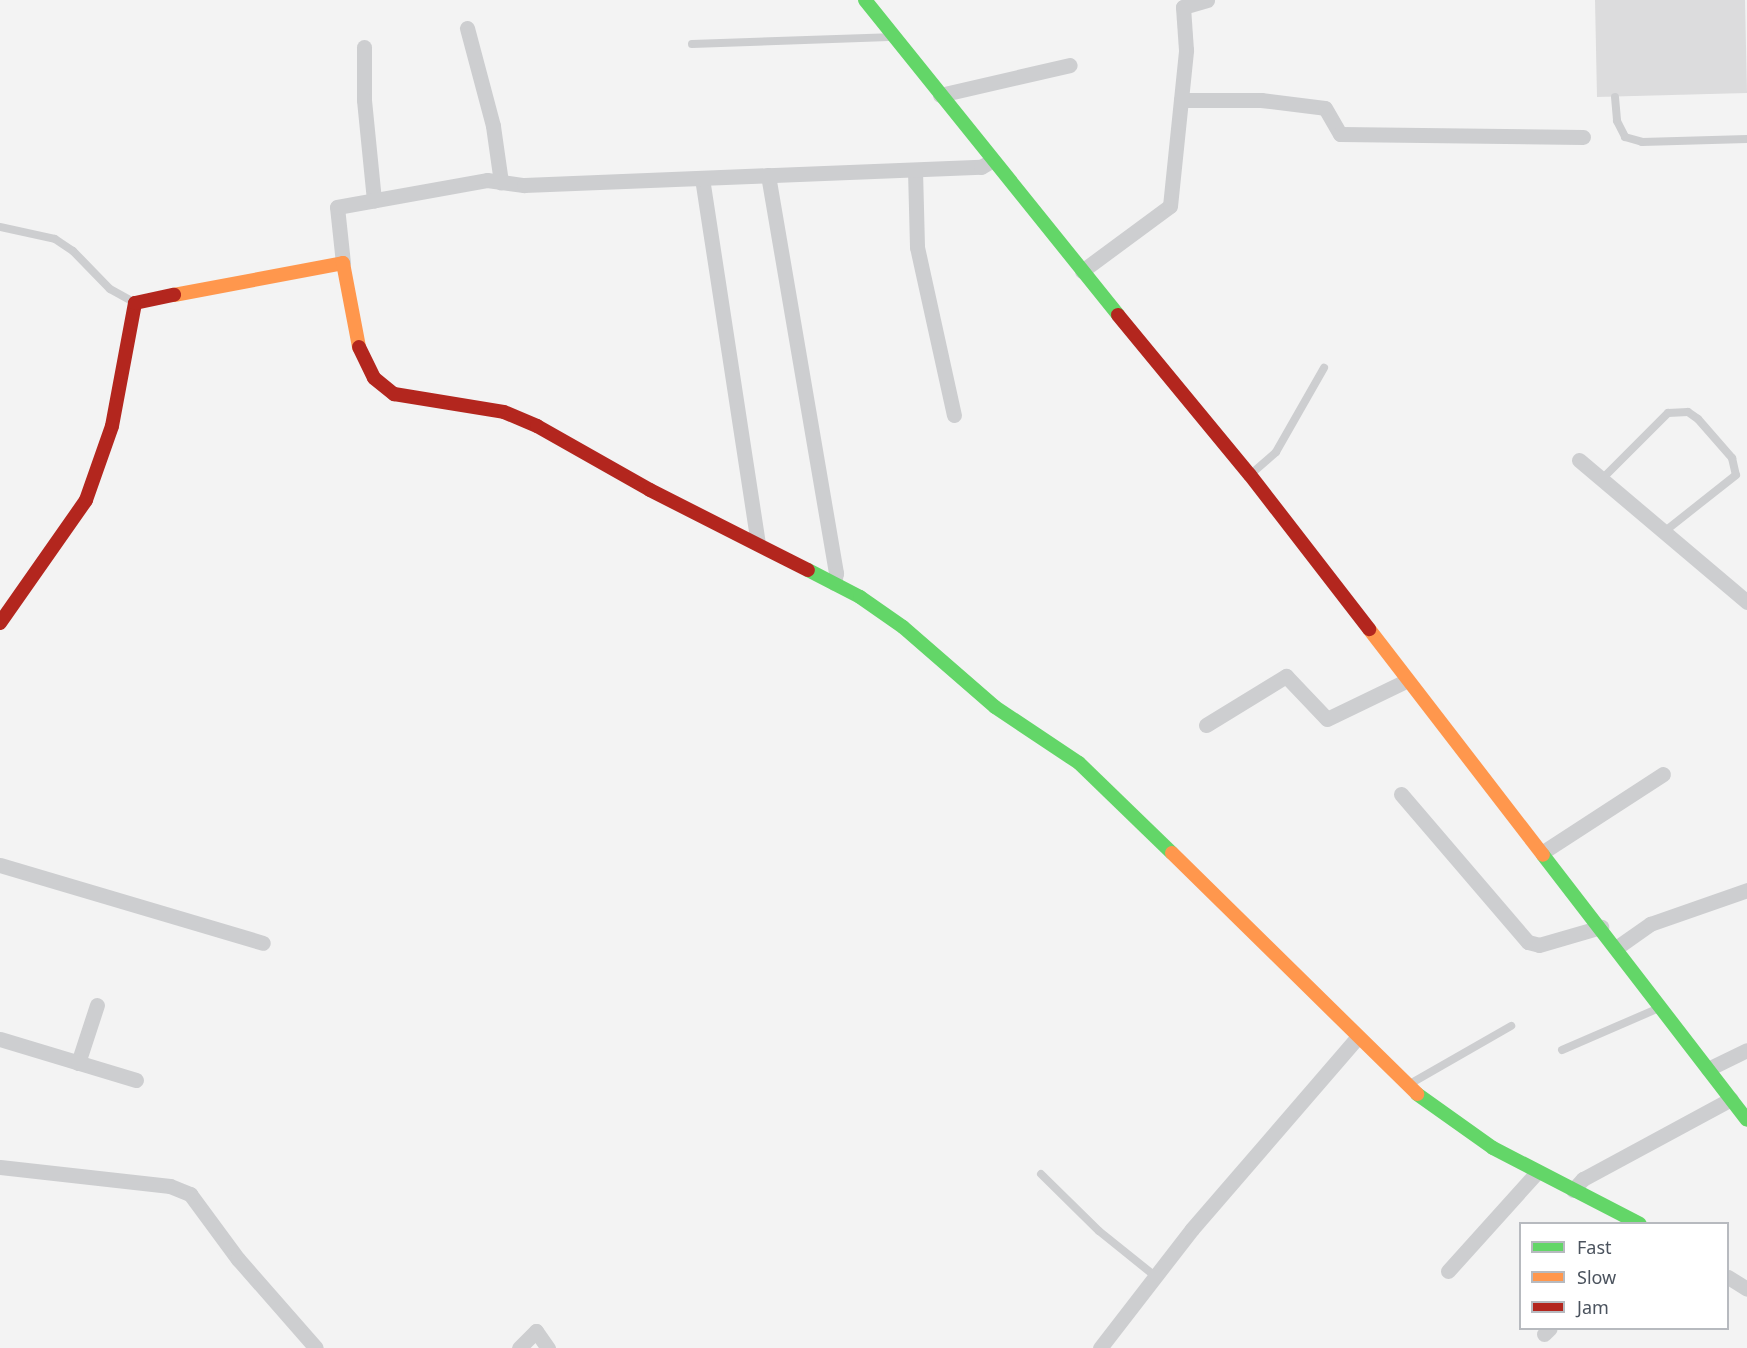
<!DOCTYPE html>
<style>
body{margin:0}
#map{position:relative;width:1747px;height:1348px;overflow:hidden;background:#f3f3f3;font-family:"Noto Sans",sans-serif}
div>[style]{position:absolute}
.building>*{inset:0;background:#dcdcdd}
.lane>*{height:8px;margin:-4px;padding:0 4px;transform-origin:4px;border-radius:4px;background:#cdced0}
.street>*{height:15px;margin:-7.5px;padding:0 7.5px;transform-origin:7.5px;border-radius:7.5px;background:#cdced0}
.fast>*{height:14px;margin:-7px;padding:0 7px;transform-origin:7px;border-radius:7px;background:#63d668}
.slow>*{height:14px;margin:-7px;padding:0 7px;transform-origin:7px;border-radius:7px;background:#ff974d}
.jam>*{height:14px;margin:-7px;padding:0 7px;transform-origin:7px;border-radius:7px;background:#b3261e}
span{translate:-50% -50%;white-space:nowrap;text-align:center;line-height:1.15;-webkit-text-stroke:4.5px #fff;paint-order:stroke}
.legend{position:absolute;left:1519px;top:1222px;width:210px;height:108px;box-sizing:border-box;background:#fff;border:2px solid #b7babf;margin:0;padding:8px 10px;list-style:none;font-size:18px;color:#4b535e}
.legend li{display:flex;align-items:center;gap:12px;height:30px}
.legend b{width:30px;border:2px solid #b7babf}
</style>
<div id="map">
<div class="building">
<div style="clip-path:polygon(1595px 0,1745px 0,1747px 93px,1597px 97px)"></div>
</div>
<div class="lane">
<div style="left:692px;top:44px;width:197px;rotate:-2deg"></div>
<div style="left:1615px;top:97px;width:24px;rotate:85deg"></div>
<div style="left:1617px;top:121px;width:18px;rotate:63deg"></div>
<div style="left:1625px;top:137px;width:18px;rotate:16deg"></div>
<div style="left:1642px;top:142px;width:105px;rotate:-1.6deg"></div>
<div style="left:0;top:227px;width:56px;rotate:12.3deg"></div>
<div style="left:55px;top:239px;width:22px;rotate:34deg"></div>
<div style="left:73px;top:251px;width:53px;rotate:45.8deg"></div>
<div style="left:110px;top:289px;width:29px;rotate:29deg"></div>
<div style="left:1251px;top:474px;width:33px;rotate:-41deg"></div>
<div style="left:1276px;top:452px;width:97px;rotate:-60.3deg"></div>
<div style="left:1603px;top:478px;width:92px;rotate:-45deg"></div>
<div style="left:1668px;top:413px;width:20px;rotate:-3deg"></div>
<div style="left:1688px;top:412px;width:12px;rotate:35deg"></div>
<div style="left:1698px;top:419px;width:52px;rotate:48.9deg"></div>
<div style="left:1732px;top:458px;width:17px;rotate:77deg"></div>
<div style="left:1736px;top:475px;width:90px;rotate:141.7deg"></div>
<div style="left:1562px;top:1050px;width:106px;rotate:-23.4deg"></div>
<div style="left:1408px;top:1085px;width:119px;rotate:-29.8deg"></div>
<div style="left:1041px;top:1174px;width:81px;rotate:44.5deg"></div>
<div style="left:1099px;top:1231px;width:72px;rotate:38.8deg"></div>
</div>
<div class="street">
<div style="left:467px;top:28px;width:101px;rotate:75.1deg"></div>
<div style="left:493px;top:126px;width:57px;rotate:81.9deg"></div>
<div style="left:364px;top:47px;width:53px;rotate:90deg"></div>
<div style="left:364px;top:100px;width:101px;rotate:84.3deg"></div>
<div style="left:940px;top:95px;width:133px;rotate:-13deg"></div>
<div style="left:1181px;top:100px;width:80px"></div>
<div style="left:1261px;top:100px;width:64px;rotate:7.1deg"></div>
<div style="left:1325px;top:108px;width:30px;rotate:60deg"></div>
<div style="left:1340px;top:134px;width:243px;rotate:0.7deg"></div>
<div style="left:915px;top:170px;width:77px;rotate:88.5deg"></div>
<div style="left:917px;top:247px;width:172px;rotate:77.6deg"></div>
<div style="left:768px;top:175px;width:404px;rotate:80.3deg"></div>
<div style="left:836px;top:573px;width:10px;rotate:101deg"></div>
<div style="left:702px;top:178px;width:370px;rotate:81.3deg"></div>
<div style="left:343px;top:263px;width:56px;rotate:-96.1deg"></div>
<div style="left:337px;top:207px;width:152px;rotate:-10.2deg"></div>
<div style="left:487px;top:180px;width:37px;rotate:8deg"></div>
<div style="left:524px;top:185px;width:457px;rotate:-2.3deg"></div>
<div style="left:981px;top:167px;width:12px;rotate:-31deg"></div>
<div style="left:1082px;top:271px;width:109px;rotate:-36.5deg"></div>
<div style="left:1170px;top:206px;width:157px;rotate:-84.1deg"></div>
<div style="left:1186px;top:50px;width:43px;rotate:-94deg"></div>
<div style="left:1183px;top:7px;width:25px;rotate:-16deg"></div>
<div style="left:1579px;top:460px;width:220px;rotate:40.2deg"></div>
<div style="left:1206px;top:725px;width:94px;rotate:-31.5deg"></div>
<div style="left:1286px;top:676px;width:59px;rotate:46.4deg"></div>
<div style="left:1327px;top:719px;width:88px;rotate:-25.7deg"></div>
<div style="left:1401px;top:794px;width:195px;rotate:49.4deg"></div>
<div style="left:1528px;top:942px;width:11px;rotate:15deg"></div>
<div style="left:1539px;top:945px;width:65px;rotate:-16.2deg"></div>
<div style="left:1543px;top:852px;width:143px;rotate:-33deg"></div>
<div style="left:0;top:865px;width:274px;rotate:16.5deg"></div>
<div style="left:1616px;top:948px;width:42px;rotate:-35.2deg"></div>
<div style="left:1650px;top:924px;width:103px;rotate:-19.3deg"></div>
<div style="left:0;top:1039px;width:142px;rotate:16.8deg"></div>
<div style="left:78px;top:1063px;width:61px;rotate:-71.9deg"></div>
<div style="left:1708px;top:1069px;width:43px;rotate:-26deg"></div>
<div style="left:0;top:1167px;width:171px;rotate:6.4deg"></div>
<div style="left:170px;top:1186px;width:22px;rotate:22deg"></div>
<div style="left:190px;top:1194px;width:81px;rotate:53.6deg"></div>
<div style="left:238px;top:1259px;width:118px;rotate:48.8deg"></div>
<div style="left:1573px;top:1190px;width:15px;rotate:-48deg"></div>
<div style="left:1583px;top:1179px;width:168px;rotate:-28.4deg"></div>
<div style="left:1448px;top:1271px;width:133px;rotate:-48deg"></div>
<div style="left:1728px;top:1277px;width:22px;rotate:32deg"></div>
<div style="left:1544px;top:1334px;width:8px;rotate:-45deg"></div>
<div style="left:519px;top:1348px;width:24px;rotate:-45deg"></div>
<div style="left:536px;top:1331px;width:21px;rotate:55deg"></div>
<div style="left:1100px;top:1348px;width:150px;rotate:-52.3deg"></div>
<div style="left:1192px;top:1229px;width:251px;rotate:-49.2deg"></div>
</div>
<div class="fast">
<div style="left:865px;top:0;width:404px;rotate:51.2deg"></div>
<div style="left:808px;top:570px;width:59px;rotate:27.4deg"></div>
<div style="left:860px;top:597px;width:52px;rotate:34.9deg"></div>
<div style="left:903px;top:627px;width:122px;rotate:41deg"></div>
<div style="left:995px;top:707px;width:101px;rotate:33.7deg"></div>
<div style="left:1079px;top:763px;width:129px;rotate:44.1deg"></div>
<div style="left:1543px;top:855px;width:334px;rotate:52.4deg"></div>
<div style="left:1417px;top:1094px;width:93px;rotate:35.4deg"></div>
<div style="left:1493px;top:1148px;width:165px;rotate:27.3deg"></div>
</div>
<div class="slow">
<div style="left:174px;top:295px;width:172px;rotate:-10.7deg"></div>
<div style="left:343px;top:263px;width:86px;rotate:79.2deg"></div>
<div style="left:1369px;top:629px;width:285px;rotate:52.4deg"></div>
<div style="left:1172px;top:853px;width:344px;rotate:44.5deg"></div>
</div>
<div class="jam">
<div style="left:1118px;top:315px;width:207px;rotate:50.5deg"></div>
<div style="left:1250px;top:475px;width:195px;rotate:52.3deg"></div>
<div style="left:359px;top:347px;width:34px;rotate:64deg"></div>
<div style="left:374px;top:378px;width:26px;rotate:39deg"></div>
<div style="left:394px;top:394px;width:111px;rotate:9.3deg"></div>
<div style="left:504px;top:412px;width:36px;rotate:23deg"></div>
<div style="left:537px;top:426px;width:130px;rotate:29.5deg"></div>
<div style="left:650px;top:490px;width:177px;rotate:26.9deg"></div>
<div style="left:0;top:623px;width:150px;rotate:-55deg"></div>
<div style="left:86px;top:500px;width:78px;rotate:-70.6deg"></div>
<div style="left:112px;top:426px;width:125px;rotate:-79.4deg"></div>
<div style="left:135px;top:303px;width:40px;rotate:-12deg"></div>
</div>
<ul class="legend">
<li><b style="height:8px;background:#63d668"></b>Fast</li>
<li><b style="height:8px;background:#ff974d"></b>Slow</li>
<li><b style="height:8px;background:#b3261e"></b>Jam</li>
</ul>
</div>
